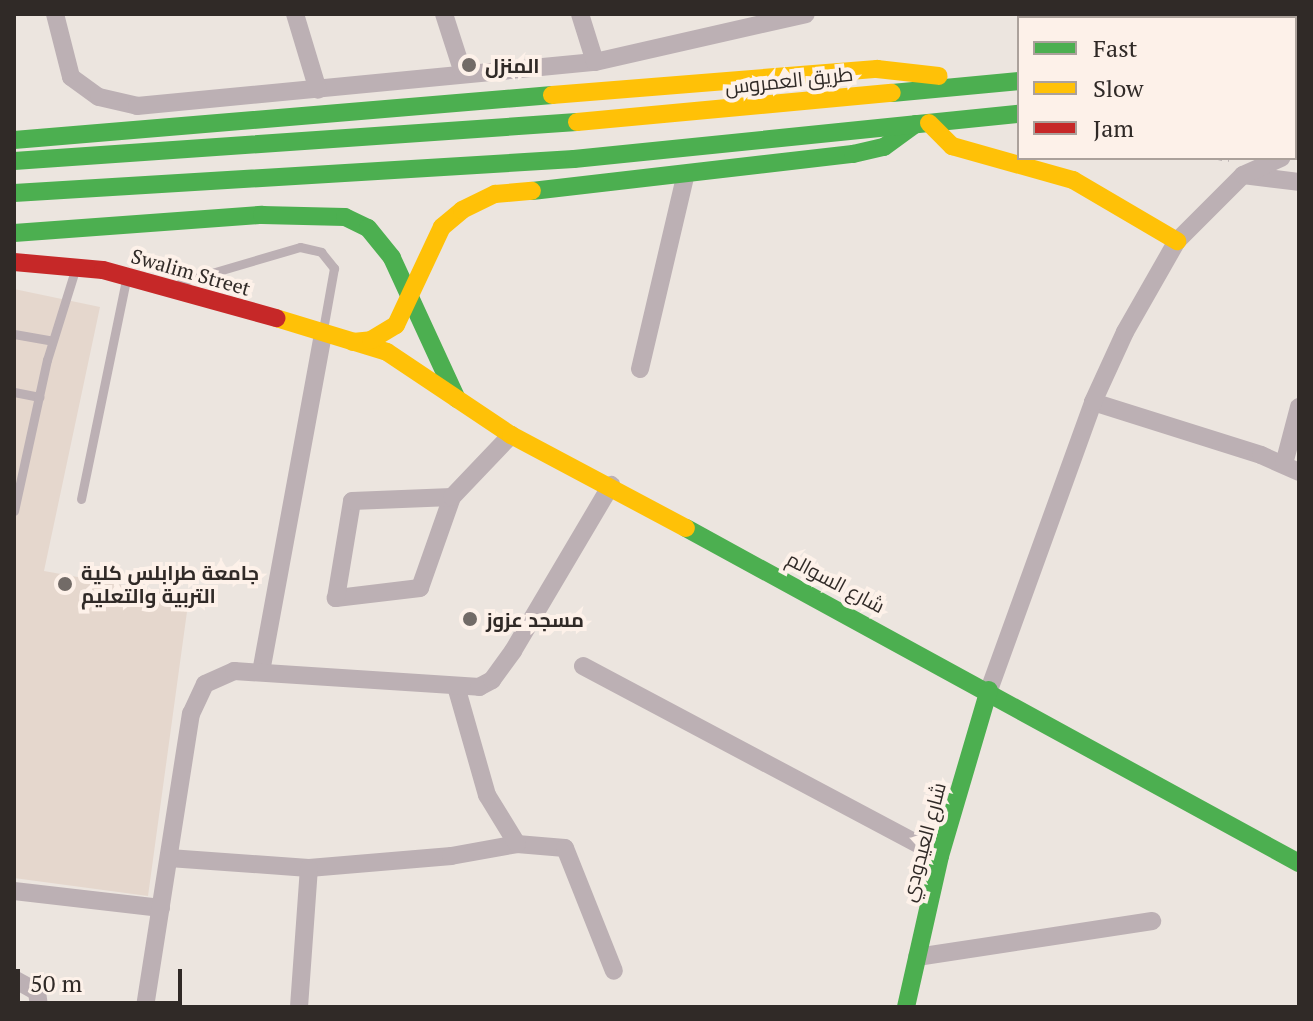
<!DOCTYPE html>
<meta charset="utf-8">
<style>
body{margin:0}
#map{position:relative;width:1313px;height:1021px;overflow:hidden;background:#ece5df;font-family:"PT Serif",Cairo,serif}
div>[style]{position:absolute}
.education>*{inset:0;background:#e5d7cd}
.path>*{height:4px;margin-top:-2px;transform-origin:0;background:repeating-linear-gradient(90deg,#aea5a6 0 4px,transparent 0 10px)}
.lane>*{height:9px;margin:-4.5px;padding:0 4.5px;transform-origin:4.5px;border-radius:4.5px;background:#bcb0b4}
.street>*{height:18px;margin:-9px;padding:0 9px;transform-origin:9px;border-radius:9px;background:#bcb0b4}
.fast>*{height:18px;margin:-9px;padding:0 9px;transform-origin:9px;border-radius:9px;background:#4caf50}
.slow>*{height:18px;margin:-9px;padding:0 9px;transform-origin:9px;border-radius:9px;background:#ffc107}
.jam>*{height:18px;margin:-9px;padding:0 9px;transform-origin:9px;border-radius:9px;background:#c62828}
.dots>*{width:22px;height:22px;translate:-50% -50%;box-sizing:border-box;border:4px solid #fdf1e9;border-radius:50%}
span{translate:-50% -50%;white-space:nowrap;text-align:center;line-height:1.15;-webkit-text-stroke:8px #fdf1e9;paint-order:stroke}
.poi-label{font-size:20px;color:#302a27;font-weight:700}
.left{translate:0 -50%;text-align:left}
.street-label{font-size:20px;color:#302a27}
.frame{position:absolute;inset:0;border:16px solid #302a27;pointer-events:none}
.legend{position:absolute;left:1017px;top:16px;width:280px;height:144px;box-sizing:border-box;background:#fdf1e9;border:2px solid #aba19b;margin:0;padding:10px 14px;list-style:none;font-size:24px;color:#302a27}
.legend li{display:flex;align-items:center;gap:16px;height:40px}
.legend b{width:40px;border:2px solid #aba19b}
.scale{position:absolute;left:16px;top:969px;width:166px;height:36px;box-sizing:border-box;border:4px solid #302a27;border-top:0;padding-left:10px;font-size:24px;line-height:28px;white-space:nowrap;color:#302a27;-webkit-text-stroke:6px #fdf1e9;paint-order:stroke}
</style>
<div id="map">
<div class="education">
<div style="clip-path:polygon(14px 289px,100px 307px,44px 571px,189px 597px,148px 896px,14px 878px)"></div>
</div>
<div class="path">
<div style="left:1205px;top:14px;width:4px;rotate:63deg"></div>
<div style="left:1218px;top:158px;width:11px;rotate:10deg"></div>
</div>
<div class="lane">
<div style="left:181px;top:282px;width:124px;rotate:-16.4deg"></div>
<div style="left:300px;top:247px;width:22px;rotate:13deg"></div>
<div style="left:321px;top:252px;width:21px;rotate:51deg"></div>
<div style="left:334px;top:268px;width:63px;rotate:100.1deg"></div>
<div style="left:14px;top:334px;width:39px;rotate:10deg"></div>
<div style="left:14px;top:392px;width:26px;rotate:11deg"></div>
<div style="left:81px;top:499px;width:225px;rotate:-78.4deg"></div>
<div style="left:14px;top:511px;width:155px;rotate:-77.7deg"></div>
<div style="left:47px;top:360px;width:94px;rotate:-72.7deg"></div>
</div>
<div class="street">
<div style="left:55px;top:14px;width:65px;rotate:75.7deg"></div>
<div style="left:71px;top:77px;width:34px;rotate:36deg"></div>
<div style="left:99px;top:97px;width:39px;rotate:13deg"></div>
<div style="left:137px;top:106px;width:460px;rotate:-5.5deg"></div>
<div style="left:595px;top:62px;width:216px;rotate:-12.8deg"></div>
<div style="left:295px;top:14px;width:79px;rotate:73.2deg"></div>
<div style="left:444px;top:14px;width:62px;rotate:72.1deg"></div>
<div style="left:580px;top:14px;width:50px;rotate:72.6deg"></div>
<div style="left:1047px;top:14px;width:4px;rotate:90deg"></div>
<div style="left:1295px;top:151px;width:4px;rotate:-14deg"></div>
<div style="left:1243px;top:175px;width:56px;rotate:7.1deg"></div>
<div style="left:640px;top:369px;width:197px;rotate:-76.8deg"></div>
<div style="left:1093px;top:402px;width:176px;rotate:17.5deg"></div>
<div style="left:1261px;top:455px;width:42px;rotate:24.1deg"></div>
<div style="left:1284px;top:464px;width:59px;rotate:-75.3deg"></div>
<div style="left:452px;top:497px;width:96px;rotate:109.4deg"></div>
<div style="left:420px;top:588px;width:85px;rotate:173.2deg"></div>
<div style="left:336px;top:598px;width:98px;rotate:-80.6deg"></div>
<div style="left:352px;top:501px;width:100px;rotate:-2.3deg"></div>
<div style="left:452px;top:497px;width:86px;rotate:-46.4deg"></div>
<div style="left:583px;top:666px;width:404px;rotate:28deg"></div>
<div style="left:261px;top:672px;width:343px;rotate:-79.6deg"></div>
<div style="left:989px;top:690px;width:306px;rotate:-70.1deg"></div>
<div style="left:1093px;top:402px;width:77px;rotate:-65.4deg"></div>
<div style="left:1125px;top:332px;width:105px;rotate:-60.3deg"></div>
<div style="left:1177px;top:241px;width:93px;rotate:-45deg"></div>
<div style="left:1243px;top:175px;width:42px;rotate:-24.1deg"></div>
<div style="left:517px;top:844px;width:48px;rotate:4.8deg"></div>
<div style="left:565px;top:848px;width:132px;rotate:68.3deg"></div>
<div style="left:169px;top:858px;width:140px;rotate:4.1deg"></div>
<div style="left:309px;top:868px;width:143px;rotate:-4.8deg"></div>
<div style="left:451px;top:856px;width:67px;rotate:-10.3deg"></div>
<div style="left:517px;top:844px;width:57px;rotate:-121.5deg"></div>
<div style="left:487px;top:795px;width:109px;rotate:-105.9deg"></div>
<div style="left:14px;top:891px;width:148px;rotate:6.6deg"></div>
<div style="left:917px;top:957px;width:238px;rotate:-8.7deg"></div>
<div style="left:14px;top:979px;width:26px;rotate:29deg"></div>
<div style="left:37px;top:992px;width:15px;rotate:82deg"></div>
<div style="left:145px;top:1007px;width:297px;rotate:-81.1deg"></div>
<div style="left:191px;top:714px;width:33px;rotate:-65deg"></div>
<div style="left:205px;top:684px;width:32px;rotate:-24deg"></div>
<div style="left:234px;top:671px;width:246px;rotate:3.7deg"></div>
<div style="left:479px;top:687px;width:15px;rotate:-28deg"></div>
<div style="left:492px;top:680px;width:36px;rotate:-54deg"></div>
<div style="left:513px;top:651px;width:193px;rotate:-59.4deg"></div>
<div style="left:299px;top:1007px;width:139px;rotate:-85.9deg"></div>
</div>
<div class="fast">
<div style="left:1249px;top:14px;width:7px;rotate:34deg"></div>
<div style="left:1295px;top:30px;width:4px;rotate:14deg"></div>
<div style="left:1295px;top:54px;width:4px"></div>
<div style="left:892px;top:93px;width:128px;rotate:-5.4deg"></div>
<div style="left:14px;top:140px;width:540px;rotate:-4.78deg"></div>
<div style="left:14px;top:161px;width:564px;rotate:-3.96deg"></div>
<div style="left:532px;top:191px;width:323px;rotate:-6.6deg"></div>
<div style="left:853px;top:154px;width:32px;rotate:-13deg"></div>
<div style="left:884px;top:147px;width:39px;rotate:-36deg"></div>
<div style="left:14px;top:193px;width:561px;rotate:-3.47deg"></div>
<div style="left:574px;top:159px;width:447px;rotate:-5.8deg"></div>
<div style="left:14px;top:233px;width:249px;rotate:-4.2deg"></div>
<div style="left:262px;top:215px;width:83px;rotate:1.4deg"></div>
<div style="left:345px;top:217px;width:25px;rotate:26deg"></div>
<div style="left:368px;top:228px;width:38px;rotate:51deg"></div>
<div style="left:392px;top:258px;width:155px;rotate:65.3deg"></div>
<div style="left:686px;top:528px;width:699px;rotate:28.66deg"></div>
<div style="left:906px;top:1007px;width:155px;rotate:-77.3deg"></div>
<div style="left:940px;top:856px;width:173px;rotate:-73.6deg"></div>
</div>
<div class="slow">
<div style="left:552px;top:95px;width:326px;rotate:-4.6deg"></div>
<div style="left:877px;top:69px;width:62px;rotate:6.4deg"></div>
<div style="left:577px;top:122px;width:316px;rotate:-5.3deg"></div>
<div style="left:929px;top:123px;width:33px;rotate:45deg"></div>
<div style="left:952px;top:146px;width:126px;rotate:15.7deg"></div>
<div style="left:1073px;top:180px;width:121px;rotate:30.4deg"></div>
<div style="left:276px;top:318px;width:116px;rotate:17deg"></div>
<div style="left:387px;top:352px;width:149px;rotate:33.8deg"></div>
<div style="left:511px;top:435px;width:198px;rotate:28deg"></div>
<div style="left:353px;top:342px;width:18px;rotate:-6deg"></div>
<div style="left:371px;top:340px;width:29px;rotate:-31deg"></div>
<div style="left:396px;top:325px;width:108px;rotate:-64.9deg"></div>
<div style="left:442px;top:227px;width:26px;rotate:-40deg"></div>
<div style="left:462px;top:210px;width:37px;rotate:-26deg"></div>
<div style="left:495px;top:194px;width:37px;rotate:-5deg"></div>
</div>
<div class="jam">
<div style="left:1295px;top:88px;width:4px"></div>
<div style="left:14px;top:262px;width:89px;rotate:5.1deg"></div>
<div style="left:103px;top:270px;width:180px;rotate:15.5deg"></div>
</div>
<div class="dots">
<div style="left:469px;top:65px;background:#726b67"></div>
<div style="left:65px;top:584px;background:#726b67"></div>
<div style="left:470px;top:619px;background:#726b67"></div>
</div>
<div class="poi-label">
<span class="left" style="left:485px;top:65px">المنزل</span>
<span class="left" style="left:81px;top:584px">جامعة طرابلس كلية<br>التربية والتعليم</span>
<span class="left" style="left:486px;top:619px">مسجد عزوز</span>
</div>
<div class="street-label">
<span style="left:789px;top:80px;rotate:-6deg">طريق العمروس</span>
<span style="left:191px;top:272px;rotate:16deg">Swalim Street</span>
<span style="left:836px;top:582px;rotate:28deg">شارع السوالم</span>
<span style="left:923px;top:842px;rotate:-75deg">شارع العيدودي</span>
</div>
<div class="frame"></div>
<ul class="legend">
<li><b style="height:10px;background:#4caf50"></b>Fast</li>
<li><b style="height:10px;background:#ffc107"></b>Slow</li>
<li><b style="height:10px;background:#c62828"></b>Jam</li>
</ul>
<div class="scale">50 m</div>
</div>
